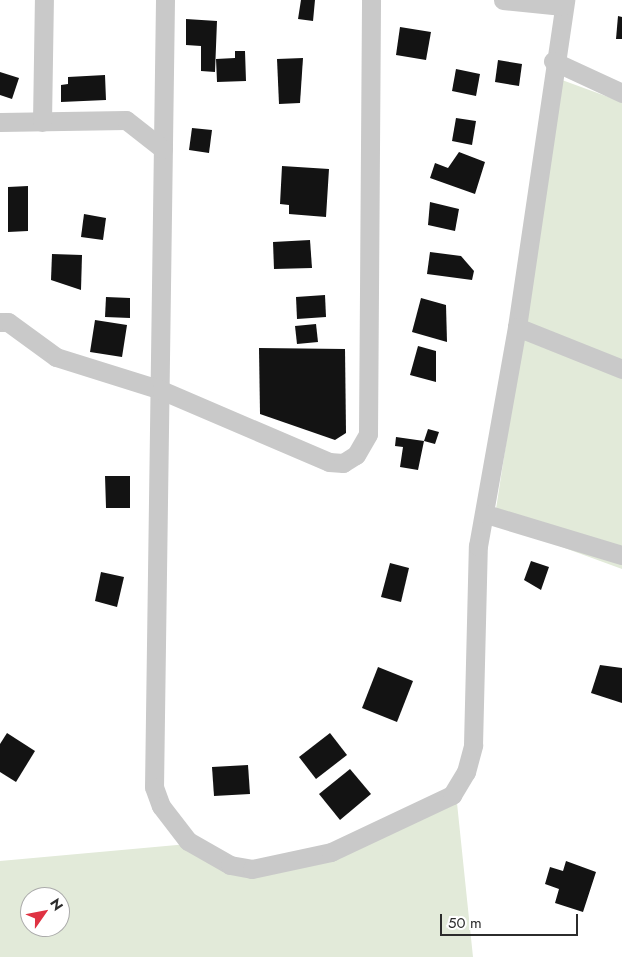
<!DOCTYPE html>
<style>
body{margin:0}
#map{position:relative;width:622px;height:957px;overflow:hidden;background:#fff;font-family:Jost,sans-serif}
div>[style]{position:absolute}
.green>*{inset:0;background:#e2ead9}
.building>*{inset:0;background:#131313}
.street>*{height:19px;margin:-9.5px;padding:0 9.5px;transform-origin:9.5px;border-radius:9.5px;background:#c9c9c9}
span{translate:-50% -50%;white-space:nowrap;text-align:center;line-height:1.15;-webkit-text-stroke:5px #fff;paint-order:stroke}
.north{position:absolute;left:20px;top:887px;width:50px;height:50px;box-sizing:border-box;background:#fff;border:1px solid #ababab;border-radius:50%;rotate:57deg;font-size:14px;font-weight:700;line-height:20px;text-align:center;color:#2c2c2c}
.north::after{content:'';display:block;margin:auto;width:18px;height:22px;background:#df3242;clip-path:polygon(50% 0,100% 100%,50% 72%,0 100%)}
.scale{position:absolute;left:440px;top:914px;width:138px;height:22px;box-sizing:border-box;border:2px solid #2c2c2c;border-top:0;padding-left:6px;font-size:15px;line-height:18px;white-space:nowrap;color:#2c2c2c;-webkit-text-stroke:4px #fff;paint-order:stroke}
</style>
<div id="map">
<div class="green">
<div style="clip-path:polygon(562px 80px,622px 102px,622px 569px,494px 522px)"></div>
<div style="clip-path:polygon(evenodd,457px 803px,473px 957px,0 957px,0 861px,188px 844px,231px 868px,331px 854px,457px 803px,30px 897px,60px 897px,60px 927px,30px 927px,30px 897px)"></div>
</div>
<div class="building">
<div style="clip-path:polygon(301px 0,315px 0,313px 21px,298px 19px)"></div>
<div style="clip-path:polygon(618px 16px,622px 17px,622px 39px,616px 39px)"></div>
<div style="clip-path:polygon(186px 19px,217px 21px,215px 72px,201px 71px,201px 46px,186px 45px)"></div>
<div style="clip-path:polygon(400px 27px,431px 32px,426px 60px,396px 55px)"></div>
<div style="clip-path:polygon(235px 51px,245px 51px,246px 81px,217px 82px,216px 59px,235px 58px)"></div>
<div style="clip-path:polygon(303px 58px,300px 103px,279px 104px,277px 59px)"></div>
<div style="clip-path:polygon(498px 60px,522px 64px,519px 86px,495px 82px)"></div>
<div style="clip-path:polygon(456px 69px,480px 74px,476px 96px,452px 91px)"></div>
<div style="clip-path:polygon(0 72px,19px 78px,12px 99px,0 95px)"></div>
<div style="clip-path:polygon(105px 75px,106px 100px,61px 102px,61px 85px,68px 84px,68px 77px)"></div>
<div style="clip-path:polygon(456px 118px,476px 121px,472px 145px,452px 141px)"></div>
<div style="clip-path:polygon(192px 128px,212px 130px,209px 153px,189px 150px)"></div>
<div style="clip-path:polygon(459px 152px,485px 162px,475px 194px,430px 178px,435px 163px,448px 168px)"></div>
<div style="clip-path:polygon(282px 166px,329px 169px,326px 217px,289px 214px,289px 205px,280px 204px)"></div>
<div style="clip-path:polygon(28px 186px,28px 231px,8px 232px,8px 187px)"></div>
<div style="clip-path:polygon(430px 202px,459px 209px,455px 231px,428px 225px)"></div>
<div style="clip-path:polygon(84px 214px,106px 218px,103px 240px,81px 237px)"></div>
<div style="clip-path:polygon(310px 240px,312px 268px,274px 269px,273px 242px)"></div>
<div style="clip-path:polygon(430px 252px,461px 256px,474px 271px,472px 280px,427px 274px)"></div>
<div style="clip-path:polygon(52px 254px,82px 255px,81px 290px,51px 280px)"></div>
<div style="clip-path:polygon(325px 295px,326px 317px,297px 319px,296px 297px)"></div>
<div style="clip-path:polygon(106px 297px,130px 298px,130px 318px,105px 317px)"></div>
<div style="clip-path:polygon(421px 298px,446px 305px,447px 342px,412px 332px)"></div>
<div style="clip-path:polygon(95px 320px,127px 325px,122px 357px,90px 352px)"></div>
<div style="clip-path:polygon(316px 324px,318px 342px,297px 344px,295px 326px)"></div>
<div style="clip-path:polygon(418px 346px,436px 351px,436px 382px,410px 375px)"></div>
<div style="clip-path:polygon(259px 348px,345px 349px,346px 433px,335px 440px,260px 414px)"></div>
<div style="clip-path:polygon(428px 429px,439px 432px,435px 444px,424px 441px)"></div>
<div style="clip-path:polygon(396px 437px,424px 441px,418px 470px,400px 467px,403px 447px,395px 446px)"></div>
<div style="clip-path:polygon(105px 476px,130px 476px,130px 508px,106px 508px)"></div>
<div style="clip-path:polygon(531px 561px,549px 567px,541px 590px,524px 580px)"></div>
<div style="clip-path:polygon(390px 563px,409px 568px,401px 602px,381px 597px)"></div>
<div style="clip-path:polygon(101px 572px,124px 577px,117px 607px,95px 601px)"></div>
<div style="clip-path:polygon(600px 665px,622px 668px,622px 703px,591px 693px)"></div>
<div style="clip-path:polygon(378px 667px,413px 681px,397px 722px,362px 708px)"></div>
<div style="clip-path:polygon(7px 733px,35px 751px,16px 782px,0 772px,0 744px)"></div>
<div style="clip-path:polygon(330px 733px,347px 755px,316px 779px,299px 757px)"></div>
<div style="clip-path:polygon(248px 765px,250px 794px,214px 796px,212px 767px)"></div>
<div style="clip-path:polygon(350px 769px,371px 794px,340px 820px,319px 794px)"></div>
<div style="clip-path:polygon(566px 861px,596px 872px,583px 912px,555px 903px,559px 889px,545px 884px,550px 867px,563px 871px)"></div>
</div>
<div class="street">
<div style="left:165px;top:0;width:787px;rotate:90.8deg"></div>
<div style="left:154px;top:787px;width:20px;rotate:70deg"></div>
<div style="left:161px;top:806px;width:44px;rotate:52.4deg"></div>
<div style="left:188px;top:841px;width:48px;rotate:29.7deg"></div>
<div style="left:230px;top:865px;width:22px;rotate:10deg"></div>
<div style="left:252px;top:869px;width:81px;rotate:-12.1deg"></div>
<div style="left:331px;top:852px;width:134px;rotate:-25.2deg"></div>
<div style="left:452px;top:795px;width:27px;rotate:-59deg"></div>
<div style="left:466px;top:772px;width:28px;rotate:-75deg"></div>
<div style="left:473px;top:745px;width:199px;rotate:-88.6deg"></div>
<div style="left:478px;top:546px;width:222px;rotate:-79.9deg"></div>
<div style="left:517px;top:327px;width:331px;rotate:-81.6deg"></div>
<div style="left:503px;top:0;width:60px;rotate:5.7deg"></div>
<div style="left:553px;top:61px;width:76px;rotate:24.9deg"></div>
<div style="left:0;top:122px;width:126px;rotate:-0.9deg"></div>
<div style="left:126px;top:120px;width:47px;rotate:38.1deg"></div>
<div style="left:42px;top:122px;width:122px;rotate:-89.1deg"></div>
<div style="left:0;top:322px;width:8px"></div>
<div style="left:8px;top:322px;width:59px;rotate:36.1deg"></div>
<div style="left:56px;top:357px;width:110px;rotate:17.4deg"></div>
<div style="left:161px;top:390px;width:183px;rotate:23.2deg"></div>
<div style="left:329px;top:462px;width:14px;rotate:4deg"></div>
<div style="left:343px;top:463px;width:15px;rotate:-32deg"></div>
<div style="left:356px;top:455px;width:24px;rotate:-60deg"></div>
<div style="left:368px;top:434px;width:434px;rotate:-89.6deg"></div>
<div style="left:517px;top:327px;width:113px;rotate:21.8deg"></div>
<div style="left:486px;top:514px;width:142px;rotate:16.8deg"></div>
</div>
<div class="north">N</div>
<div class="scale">50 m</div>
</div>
